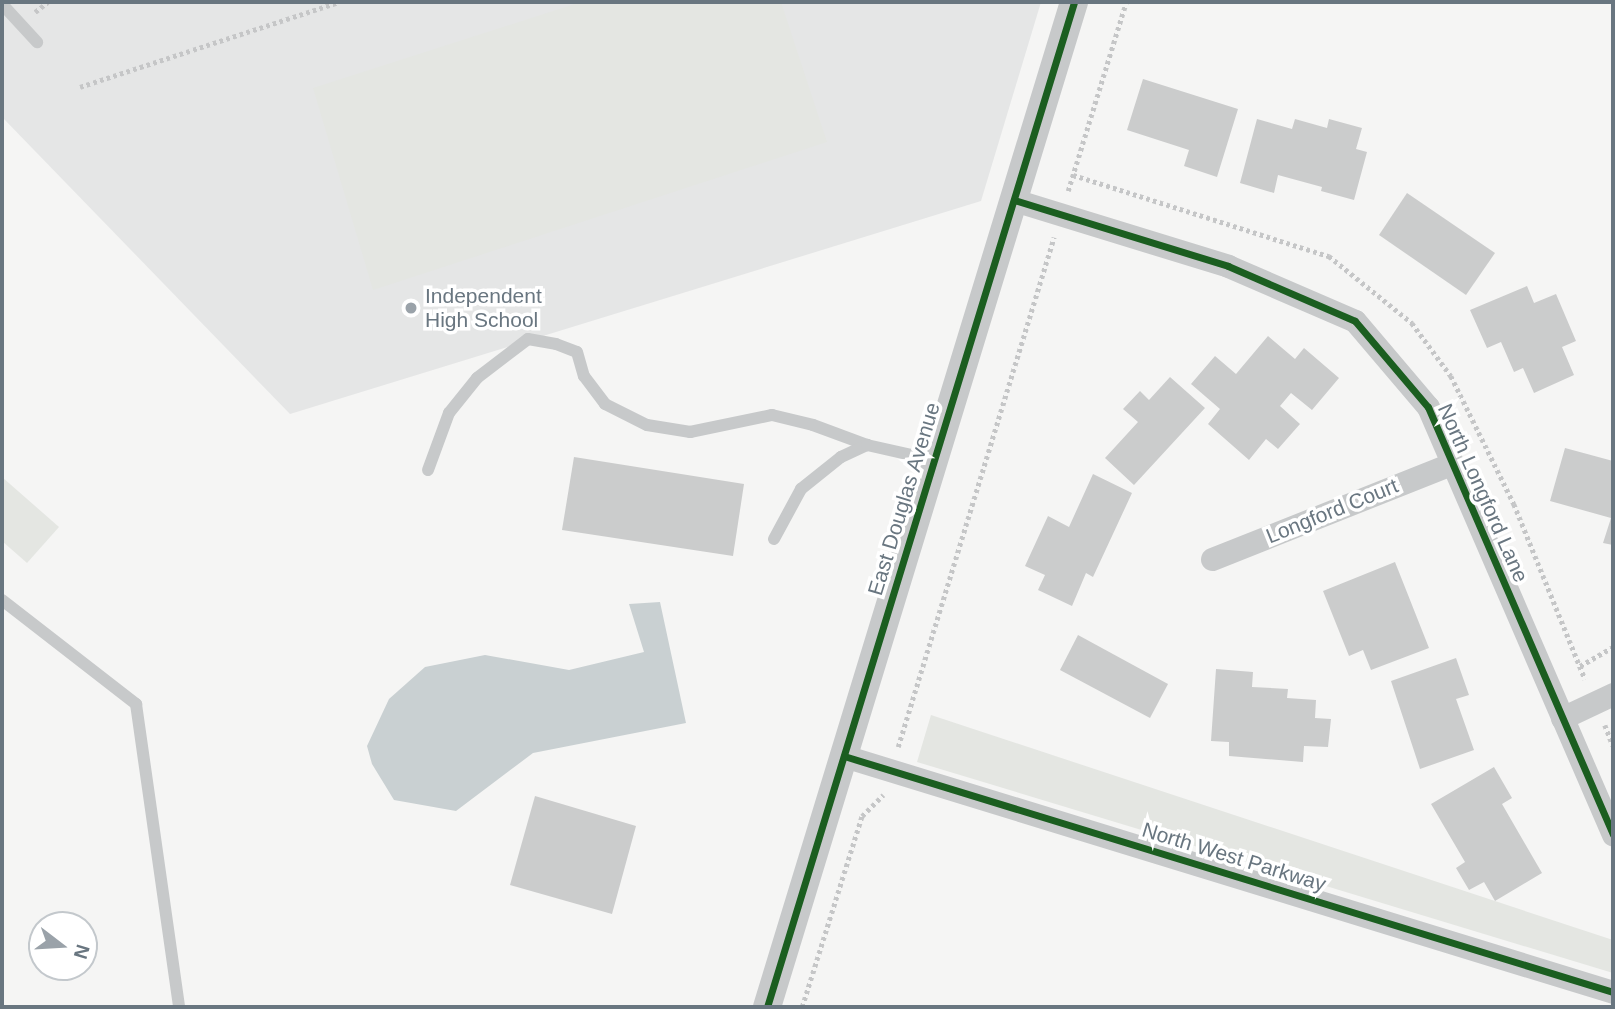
<!DOCTYPE html>
<style>
body{margin:0}
#map{position:relative;width:1615px;height:1009px;overflow:hidden;background:#f5f5f4;font-family:Arial,sans-serif}
div>[style]{position:absolute}
.built>*{inset:0;background:#e5e6e6}
.green>*{inset:0;background:#e4e6e2}
.water>*{inset:0;background:#c9d0d2}
.building>*{inset:0;background:#cbcccc}
.path>*{height:4.5px;margin-top:-2.25px;transform-origin:0;background:repeating-linear-gradient(90deg,#c5c6c7 0 3.5px,transparent 0 7px)}
.service>*{height:12px;margin:-6px;padding:0 6px;transform-origin:6px;border-radius:6px;background:#c7c9ca}
.minor>*{height:23px;margin:-11.5px;padding:0 11.5px;transform-origin:11.5px;border-radius:11.5px;background:#c7c9ca}
.tertiary>*{height:28px;margin:-14px;padding:0 14px;transform-origin:14px;border-radius:14px;background:#c7c9ca}
.cycleway>*{height:7px;margin:-3.5px;padding:0 3.5px;transform-origin:3.5px;border-radius:3.5px;background:#1b5e20}
.dots>*{width:19px;height:19px;translate:-50% -50%;box-sizing:border-box;border:4px solid #fff;border-radius:50%}
span{translate:-50% -50%;white-space:nowrap;text-align:center;line-height:1.15;-webkit-text-stroke:7px #fff;paint-order:stroke}
.poi-label{font-size:21px;color:#697680}
.left{translate:0 -50%;text-align:left}
.street-label{font-size:21px;color:#697680}
.frame{position:absolute;inset:0;border:4px solid #697680;pointer-events:none}
.north{position:absolute;left:28px;top:911px;width:70px;height:70px;box-sizing:border-box;background:#fff;border:2px solid #c3c8cc;border-radius:50%;rotate:107deg;font-size:19px;font-weight:700;line-height:28px;text-align:center;color:#697680}
.north::after{content:'';display:block;margin:auto;width:24px;height:32px;background:#9aa2a9;clip-path:polygon(50% 0,100% 100%,50% 72%,0 100%)}
</style>
<div id="map">
<div class="built">
<div style="clip-path:polygon(2px 2px,1041px 2px,981px 201px,290px 414px,2px 117px)"></div>
</div>
<div class="green">
<div style="clip-path:polygon(581px 2px,781px 2px,827px 142px,373px 290px,313px 88px)"></div>
<div style="clip-path:polygon(2px 477px,59px 527px,27px 563px,2px 541px)"></div>
<div style="clip-path:polygon(931px 715px,1613px 940px,1613px 973px,917px 762px)"></div>
</div>
<div class="water">
<div style="clip-path:polygon(660px 602px,686px 723px,533px 753px,456px 811px,394px 800px,372px 764px,367px 746px,389px 699px,425px 667px,485px 655px,569px 670px,644px 652px,629px 604px)"></div>
</div>
<div class="building">
<div style="clip-path:polygon(1143px 79px,1238px 109px,1217px 177px,1184px 166px,1189px 150px,1127px 130px)"></div>
<div style="clip-path:polygon(1257px 119px,1292px 129px,1295px 119px,1327px 128px,1329px 119px,1362px 128px,1356px 149px,1367px 152px,1354px 200px,1321px 191px,1322px 187px,1278px 175px,1274px 193px,1240px 183px)"></div>
<div style="clip-path:polygon(1407px 193px,1495px 253px,1466px 295px,1379px 235px)"></div>
<div style="clip-path:polygon(1527px 286px,1534px 303px,1556px 294px,1576px 341px,1562px 347px,1574px 375px,1534px 393px,1523px 368px,1514px 372px,1501px 342px,1487px 348px,1470px 310px)"></div>
<div style="clip-path:polygon(1268px 336px,1295px 359px,1304px 348px,1339px 378px,1312px 410px,1291px 393px,1280px 406px,1300px 424px,1278px 449px,1266px 439px,1249px 460px,1208px 424px,1220px 409px,1191px 384px,1215px 356px,1236px 374px)"></div>
<div style="clip-path:polygon(1170px 377px,1205px 408px,1134px 485px,1105px 458px,1138px 422px,1123px 409px,1140px 391px,1149px 400px)"></div>
<div style="clip-path:polygon(1565px 448px,1613px 461px,1613px 545px,1603px 543px,1611px 518px,1550px 501px)"></div>
<div style="clip-path:polygon(574px 457px,744px 484px,733px 556px,562px 530px)"></div>
<div style="clip-path:polygon(1093px 474px,1132px 493px,1093px 577px,1086px 573px,1072px 606px,1038px 590px,1045px 575px,1025px 566px,1048px 516px,1069px 527px)"></div>
<div style="clip-path:polygon(1395px 562px,1429px 648px,1371px 670px,1363px 650px,1349px 656px,1323px 591px)"></div>
<div style="clip-path:polygon(1078px 635px,1168px 684px,1150px 718px,1060px 670px)"></div>
<div style="clip-path:polygon(1456px 658px,1469px 695px,1456px 699px,1474px 750px,1420px 769px,1391px 681px)"></div>
<div style="clip-path:polygon(1216px 669px,1253px 672px,1252px 687px,1288px 689px,1287px 698px,1316px 700px,1315px 718px,1331px 719px,1328px 747px,1304px 746px,1303px 762px,1229px 756px,1229px 742px,1211px 741px)"></div>
<div style="clip-path:polygon(1494px 767px,1512px 798px,1502px 804px,1542px 873px,1495px 901px,1484px 882px,1469px 890px,1456px 868px,1465px 862px,1431px 804px)"></div>
<div style="clip-path:polygon(535px 796px,636px 826px,612px 914px,510px 885px)"></div>
</div>
<div class="path">
<div style="left:35px;top:12px;width:16px;rotate:-38deg"></div>
<div style="left:80px;top:87px;width:272px;rotate:-18.2deg"></div>
<div style="left:1073px;top:175px;width:269px;rotate:17.6deg"></div>
<div style="left:1329px;top:256px;width:107px;rotate:38.9deg"></div>
<div style="left:1412px;top:323px;width:66px;rotate:53.7deg"></div>
<div style="left:1451px;top:376px;width:143px;rotate:63.8deg"></div>
<div style="left:1514px;top:504px;width:189px;rotate:67.9deg"></div>
<div style="left:1068px;top:191px;width:198px;rotate:-72.9deg"></div>
<div style="left:1580px;top:666px;width:38px;rotate:-30deg"></div>
<div style="left:1605px;top:725px;width:22px;rotate:69deg"></div>
<div style="left:898px;top:747px;width:533px;rotate:-72.99deg"></div>
<div style="left:802px;top:1007px;width:200px;rotate:-72.6deg"></div>
<div style="left:862px;top:816px;width:30px;rotate:-45deg"></div>
</div>
<div class="service">
<div style="left:2px;top:4px;width:52px;rotate:47.4deg"></div>
<div style="left:428px;top:470px;width:61px;rotate:-69.8deg"></div>
<div style="left:449px;top:413px;width:45px;rotate:-51.3deg"></div>
<div style="left:477px;top:378px;width:64px;rotate:-37.4deg"></div>
<div style="left:528px;top:339px;width:28px;rotate:10deg"></div>
<div style="left:556px;top:344px;width:22px;rotate:21deg"></div>
<div style="left:577px;top:352px;width:25px;rotate:74deg"></div>
<div style="left:584px;top:376px;width:35px;rotate:53deg"></div>
<div style="left:605px;top:404px;width:47px;rotate:26.6deg"></div>
<div style="left:647px;top:425px;width:44px;rotate:9.2deg"></div>
<div style="left:690px;top:432px;width:84px;rotate:-11.7deg"></div>
<div style="left:772px;top:415px;width:42px;rotate:13.7deg"></div>
<div style="left:813px;top:425px;width:58px;rotate:20.3deg"></div>
<div style="left:774px;top:539px;width:57px;rotate:-61.6deg"></div>
<div style="left:801px;top:489px;width:51px;rotate:-38.7deg"></div>
<div style="left:841px;top:457px;width:29px;rotate:-25deg"></div>
<div style="left:867px;top:445px;width:69px;rotate:12.6deg"></div>
<div style="left:2px;top:600px;width:170px;rotate:37.8deg"></div>
<div style="left:136px;top:704px;width:306px;rotate:81.9deg"></div>
</div>
<div class="minor">
<div style="left:1014px;top:200px;width:224px;rotate:17.1deg"></div>
<div style="left:1228px;top:266px;width:138px;rotate:23.4deg"></div>
<div style="left:1355px;top:321px;width:113px;rotate:49.7deg"></div>
<div style="left:1428px;top:407px;width:466px;rotate:66.6deg"></div>
<div style="left:1212px;top:559px;width:259px;rotate:-21.7deg"></div>
<div style="left:1562px;top:718px;width:56px;rotate:-25.2deg"></div>
<div style="left:844px;top:756px;width:804px;rotate:17.06deg"></div>
</div>
<div class="tertiary">
<div style="left:767px;top:1007px;width:1051px;rotate:-73.01deg"></div>
</div>
<div class="cycleway">
<div style="left:1014px;top:200px;width:224px;rotate:17.1deg"></div>
<div style="left:1228px;top:266px;width:138px;rotate:23.4deg"></div>
<div style="left:1355px;top:321px;width:113px;rotate:49.7deg"></div>
<div style="left:1428px;top:407px;width:466px;rotate:66.6deg"></div>
<div style="left:844px;top:756px;width:804px;rotate:17.06deg"></div>
<div style="left:767px;top:1007px;width:1051px;rotate:-73.01deg"></div>
</div>
<div class="dots">
<div style="left:411px;top:308px;background:#9aa2a9"></div>
</div>
<div class="poi-label">
<span class="left" style="left:425px;top:308px">Independent<br>High School</span>
</div>
<div class="street-label">
<span style="left:1483px;top:493px;rotate:66deg">North Longford Lane</span>
<span style="left:904px;top:499px;rotate:-73deg">East Douglas Avenue</span>
<span style="left:1332px;top:511px;rotate:-22deg">Longford Court</span>
<span style="left:1234px;top:857px;rotate:17deg">North West Parkway</span>
</div>
<div class="frame"></div>
<div class="north">N</div>
</div>
